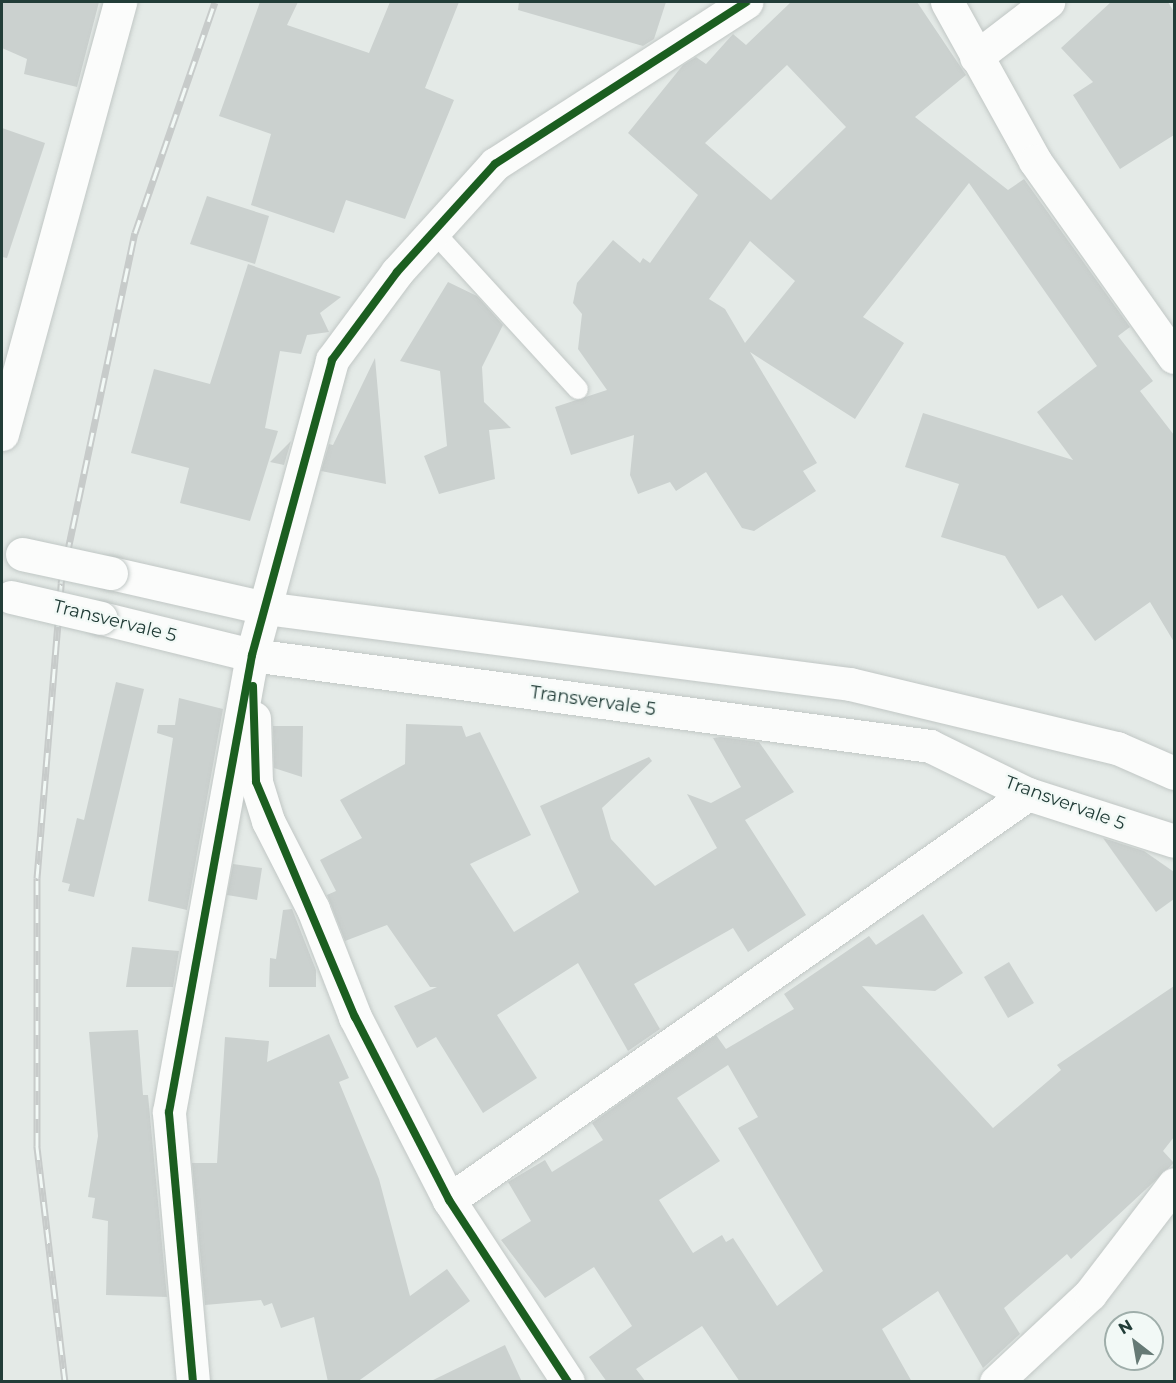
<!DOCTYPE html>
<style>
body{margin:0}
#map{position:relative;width:1176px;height:1383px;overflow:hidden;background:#e4eae7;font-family:Montserrat,sans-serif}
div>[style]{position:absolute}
.building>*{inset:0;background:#cbd1cf}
.roads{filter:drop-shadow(0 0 2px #c1c7c5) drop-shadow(0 0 2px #c1c7c5)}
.lane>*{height:20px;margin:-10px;padding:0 10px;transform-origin:10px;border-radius:10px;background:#fbfcfb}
.street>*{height:33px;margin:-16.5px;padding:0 16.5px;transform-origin:16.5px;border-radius:16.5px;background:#fbfcfb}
.secondary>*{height:33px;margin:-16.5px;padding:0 16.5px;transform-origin:16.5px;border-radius:16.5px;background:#fbfcfb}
.rail>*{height:7px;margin-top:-3.5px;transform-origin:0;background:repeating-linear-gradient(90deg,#f2f9f6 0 14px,#c7cbca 0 28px);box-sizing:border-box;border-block:2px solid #c7cbca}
.bridges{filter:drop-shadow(0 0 2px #c0c7c5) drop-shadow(0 0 2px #c0c7c5)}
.secondary-bridge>*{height:33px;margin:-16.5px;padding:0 16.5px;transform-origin:16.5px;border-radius:16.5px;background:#fbfcfb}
.cycleway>*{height:8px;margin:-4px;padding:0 4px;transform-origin:4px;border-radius:4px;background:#1b5e20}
span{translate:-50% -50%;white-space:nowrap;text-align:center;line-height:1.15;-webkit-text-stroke:4.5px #f2f9f6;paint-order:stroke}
.street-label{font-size:18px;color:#223d38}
.frame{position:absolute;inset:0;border:3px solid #223d38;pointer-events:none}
.north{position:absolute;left:1104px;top:1311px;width:60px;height:60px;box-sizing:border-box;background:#f2f9f6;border:2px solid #9faeaa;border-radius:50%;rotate:329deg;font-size:16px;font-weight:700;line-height:24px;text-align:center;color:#223d38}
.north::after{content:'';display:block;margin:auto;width:21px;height:27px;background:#667a75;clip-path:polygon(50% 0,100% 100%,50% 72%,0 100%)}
</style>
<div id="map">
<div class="building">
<div style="clip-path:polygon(2px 2px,99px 2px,77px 87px,24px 74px,27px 59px,2px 48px)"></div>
<div style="clip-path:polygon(260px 2px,298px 2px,287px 25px,369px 53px,390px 2px,459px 2px,425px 88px,454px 100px,405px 219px,346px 200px,334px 233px,251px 205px,271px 134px,219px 116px)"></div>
<div style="clip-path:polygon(519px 2px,666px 2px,654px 39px,643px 46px,518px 10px)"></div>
<div style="clip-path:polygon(evenodd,791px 2px,917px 2px,966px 75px,915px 117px,1008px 190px,1024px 179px,1130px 327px,1118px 336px,1153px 381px,1140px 391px,1174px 435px,1174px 642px,1150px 602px,1095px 641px,1062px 595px,1038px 609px,1005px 556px,941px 537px,959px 484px,905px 467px,923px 413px,1073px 460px,1037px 412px,1097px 366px,969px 183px,863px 317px,904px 343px,855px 419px,750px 352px,817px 463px,803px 471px,816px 491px,754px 531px,742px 528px,706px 472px,676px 491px,670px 482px,638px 494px,630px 475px,634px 435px,571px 455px,555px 407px,607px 390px,578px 349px,582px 314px,573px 303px,577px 283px,613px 240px,640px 263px,643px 258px,650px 263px,698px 195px,628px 133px,683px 65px,696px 57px,706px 64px,733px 34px,746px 45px,791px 2px,787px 65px,846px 127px,771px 200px,705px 143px,787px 65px,791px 2px,750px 241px,795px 281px,745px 343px,725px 309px,709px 299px,750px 241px)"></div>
<div style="clip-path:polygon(1111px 2px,1168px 2px,1174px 12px,1174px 135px,1120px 169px,1073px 95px,1093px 82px,1061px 48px)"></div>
<div style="clip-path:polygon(2px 128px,45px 143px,7px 258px,2px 257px)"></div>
<div style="clip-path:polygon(207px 196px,269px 216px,255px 264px,190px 244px)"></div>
<div style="clip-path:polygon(248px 264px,341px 297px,320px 313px,329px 332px,307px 335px,301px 354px,280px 351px,265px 428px,278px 431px,250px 521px,180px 503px,189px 468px,131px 453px,154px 369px,210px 384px)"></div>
<div style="clip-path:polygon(448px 282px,477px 296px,503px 325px,482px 367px,484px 402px,511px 428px,489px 430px,495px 479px,439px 494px,424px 456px,447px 446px,440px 371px,400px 361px)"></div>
<div style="clip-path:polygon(375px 358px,386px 484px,321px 471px,329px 444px,333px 445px)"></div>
<div style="clip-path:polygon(291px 441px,284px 465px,270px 462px)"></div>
<div style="clip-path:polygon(116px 682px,144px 689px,94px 897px,68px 891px,70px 884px,62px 882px,77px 818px,84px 820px)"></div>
<div style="clip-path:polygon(179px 698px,223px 709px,187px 910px,148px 901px,173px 738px,157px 733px,158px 725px,175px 725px)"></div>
<div style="clip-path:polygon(406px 724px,462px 726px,466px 737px,480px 732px,531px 835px,470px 864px,514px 932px,579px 892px,540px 806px,649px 757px,652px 761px,602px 808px,611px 839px,655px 886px,717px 848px,687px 794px,711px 803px,741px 787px,713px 738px,721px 737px,759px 742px,794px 792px,745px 820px,806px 915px,748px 952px,733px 928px,634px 984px,660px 1029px,628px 1051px,578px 963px,497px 1015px,537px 1078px,483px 1113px,436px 1037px,417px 1048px,394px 1006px,437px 987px,430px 987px,387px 925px,345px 941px,327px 895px,336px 891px,320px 860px,362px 838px,340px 800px,405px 764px)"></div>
<div style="clip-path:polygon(273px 726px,303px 726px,302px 777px,274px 768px)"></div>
<div style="clip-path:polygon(1103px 838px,1144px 851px,1174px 872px,1174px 899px,1156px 912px)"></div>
<div style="clip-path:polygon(233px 864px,262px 868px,257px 900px,227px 895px)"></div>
<div style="clip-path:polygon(292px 909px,316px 970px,316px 987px,269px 987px,270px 958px,276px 959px,283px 910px)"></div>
<div style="clip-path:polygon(evenodd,923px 914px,963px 973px,935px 991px,862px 986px,993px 1128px,1061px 1070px,1057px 1065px,1174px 986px,1174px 1137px,1163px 1151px,1174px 1163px,1071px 1259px,1067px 1254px,1004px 1308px,1020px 1334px,983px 1368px,938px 1291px,882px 1329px,912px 1382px,740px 1382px,702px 1326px,636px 1369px,646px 1382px,607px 1382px,589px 1357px,632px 1326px,594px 1267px,545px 1298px,501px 1240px,531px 1221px,508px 1182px,545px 1160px,552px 1172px,603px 1140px,592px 1123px,716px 1035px,726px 1049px,794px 1009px,784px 994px,869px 936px,876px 945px,923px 914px,728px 1065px,758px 1117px,738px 1128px,823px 1271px,777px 1306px,733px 1238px,726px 1242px,722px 1235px,693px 1253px,659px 1200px,720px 1161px,677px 1098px,728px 1065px)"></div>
<div style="clip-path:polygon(132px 947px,179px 951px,173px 987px,126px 987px)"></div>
<div style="clip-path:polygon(1009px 962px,1034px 1003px,1008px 1018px,984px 977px)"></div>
<div style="clip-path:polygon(138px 1030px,143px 1095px,148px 1095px,167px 1297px,106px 1295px,108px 1221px,92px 1218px,95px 1198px,88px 1197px,98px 1136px,89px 1032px)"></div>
<div style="clip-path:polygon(329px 1034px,349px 1078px,339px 1082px,379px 1179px,410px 1296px,447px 1269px,470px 1301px,357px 1382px,328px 1382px,314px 1317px,281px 1328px,272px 1303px,264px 1306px,261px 1300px,205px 1305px,192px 1163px,217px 1163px,225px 1037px,269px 1041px,267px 1062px)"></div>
<div style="clip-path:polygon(505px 1345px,522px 1382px,429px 1382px)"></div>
</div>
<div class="roads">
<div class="lane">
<div style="left:434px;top:232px;width:213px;rotate:47.5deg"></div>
</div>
<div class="street">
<div style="left:947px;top:2px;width:182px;rotate:61deg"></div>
<div style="left:1035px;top:161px;width:240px;rotate:54.7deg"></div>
<div style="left:976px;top:57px;width:91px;rotate:-37.4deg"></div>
<div style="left:2px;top:434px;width:448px;rotate:-74.7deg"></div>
<div style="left:254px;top:718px;width:64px;rotate:88.2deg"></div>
<div style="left:256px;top:782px;width:41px;rotate:72.9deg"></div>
<div style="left:268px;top:821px;width:99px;rotate:62.9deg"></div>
<div style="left:313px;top:909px;width:116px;rotate:68.7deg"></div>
<div style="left:355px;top:1017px;width:206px;rotate:62.8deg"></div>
<div style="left:449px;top:1200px;width:217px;rotate:56.8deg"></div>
<div style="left:449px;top:1200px;width:707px;rotate:-35.04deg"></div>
<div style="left:193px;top:1382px;width:271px;rotate:-95.1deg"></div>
<div style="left:169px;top:1112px;width:464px;rotate:-79.7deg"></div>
<div style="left:252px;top:655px;width:306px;rotate:-74.8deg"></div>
<div style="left:332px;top:360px;width:109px;rotate:-53.5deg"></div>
<div style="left:397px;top:272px;width:146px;rotate:-47.8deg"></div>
<div style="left:495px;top:164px;width:299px;rotate:-32.8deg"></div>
<div style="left:996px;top:1382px;width:129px;rotate:-43.1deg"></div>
<div style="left:1090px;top:1294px;width:138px;rotate:-52.6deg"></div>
</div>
<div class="secondary">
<div style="left:111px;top:573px;width:158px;rotate:12.8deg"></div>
<div style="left:265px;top:608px;width:590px;rotate:7.4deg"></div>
<div style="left:850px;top:684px;width:275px;rotate:13.5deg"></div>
<div style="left:1117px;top:748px;width:62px;rotate:23.7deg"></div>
<div style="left:101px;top:618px;width:155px;rotate:13.8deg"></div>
<div style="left:252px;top:655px;width:684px;rotate:7.64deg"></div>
<div style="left:930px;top:746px;width:109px;rotate:26.1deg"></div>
<div style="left:1028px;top:794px;width:153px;rotate:17.8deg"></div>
</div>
</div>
<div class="rail">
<div style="left:65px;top:1382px;width:238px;rotate:-96.8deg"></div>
<div style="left:37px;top:1146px;width:268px;rotate:-90deg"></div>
<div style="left:37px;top:878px;width:296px;rotate:-85.3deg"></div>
<div style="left:61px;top:583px;width:358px;rotate:-78.1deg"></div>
<div style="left:135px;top:233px;width:244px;rotate:-70.9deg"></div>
</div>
<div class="bridges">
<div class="secondary-bridge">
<div style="left:22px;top:554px;width:91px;rotate:12.1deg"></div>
<div style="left:11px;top:597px;width:92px;rotate:13.1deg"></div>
</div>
</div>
<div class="cycleway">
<div style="left:253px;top:686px;width:96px;rotate:88.2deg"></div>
<div style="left:256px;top:782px;width:255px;rotate:67.2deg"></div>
<div style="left:355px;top:1017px;width:206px;rotate:62.8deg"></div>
<div style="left:449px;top:1200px;width:217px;rotate:56.8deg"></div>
<div style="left:193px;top:1382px;width:271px;rotate:-95.1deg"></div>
<div style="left:169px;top:1112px;width:464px;rotate:-79.7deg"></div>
<div style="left:252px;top:655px;width:306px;rotate:-74.8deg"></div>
<div style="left:332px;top:360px;width:109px;rotate:-53.5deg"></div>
<div style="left:397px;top:272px;width:146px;rotate:-47.8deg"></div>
<div style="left:495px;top:164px;width:299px;rotate:-32.8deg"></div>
</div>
<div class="street-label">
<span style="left:115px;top:621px;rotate:14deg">Transvervale 5</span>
<span style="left:593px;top:701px;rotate:8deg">Transvervale 5</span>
<span style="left:1065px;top:803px;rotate:20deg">Transvervale 5</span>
</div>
<div class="frame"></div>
<div class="north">N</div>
</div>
